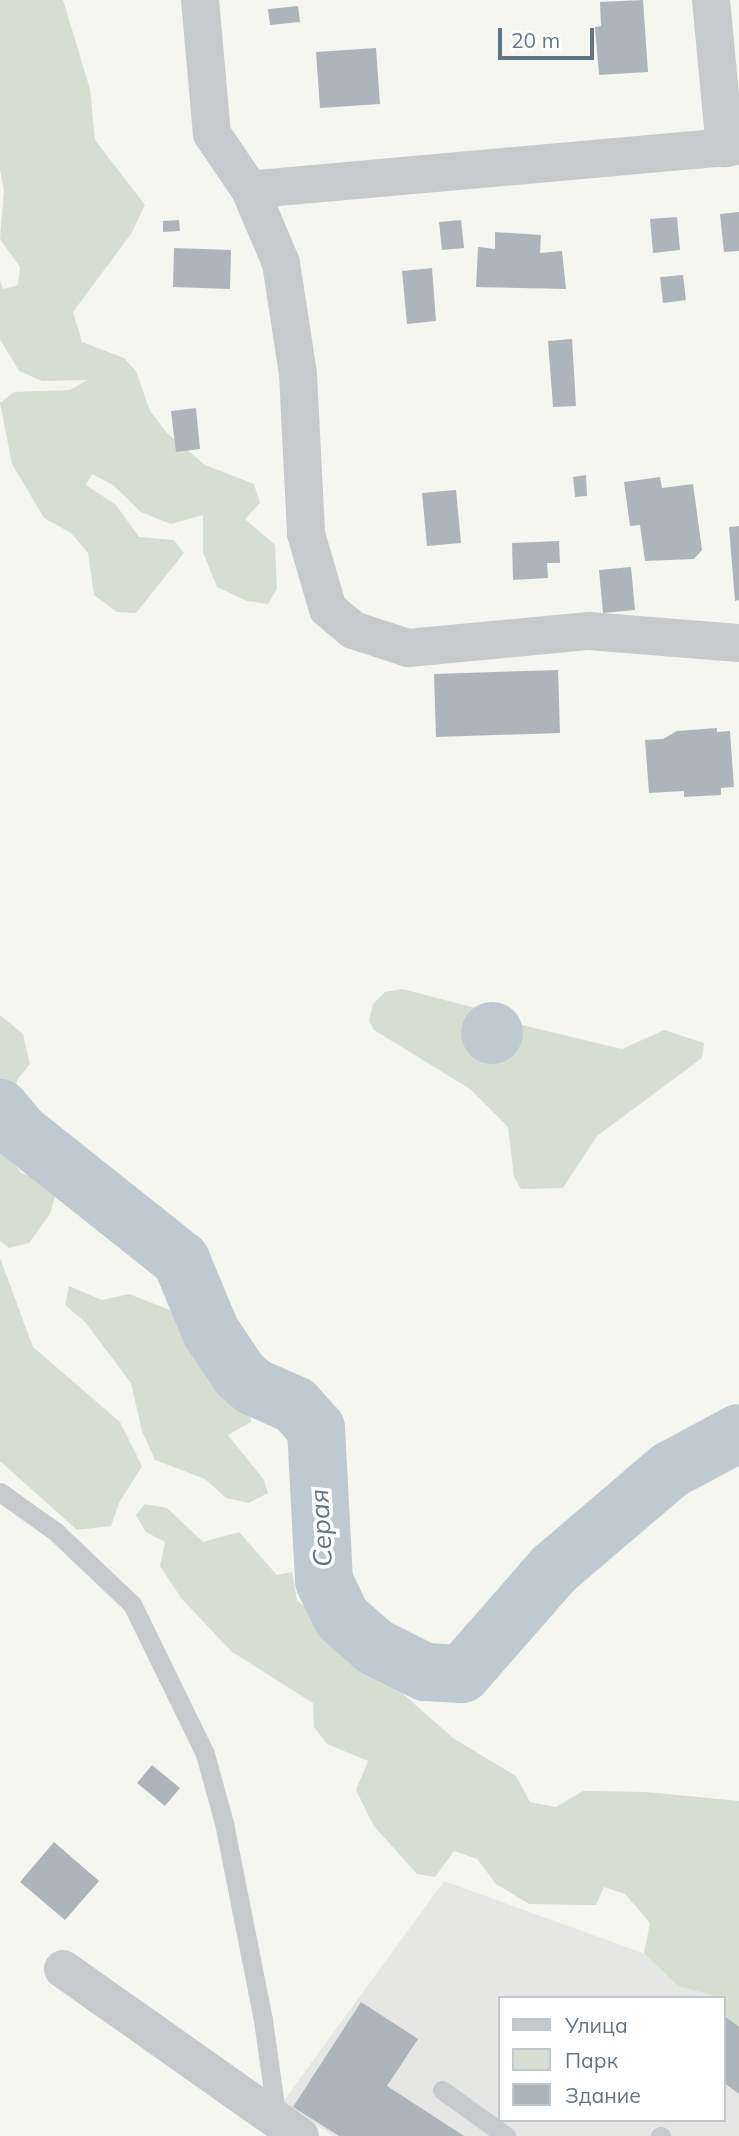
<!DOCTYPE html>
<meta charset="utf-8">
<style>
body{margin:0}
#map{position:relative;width:739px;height:2136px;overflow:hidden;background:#f6f6f1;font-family:Mulish,sans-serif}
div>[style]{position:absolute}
.built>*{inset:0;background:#e6e7e5}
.green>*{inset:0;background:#d6ded2}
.water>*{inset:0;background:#becacf}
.round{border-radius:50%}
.river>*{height:58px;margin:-29px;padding:0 29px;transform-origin:29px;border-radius:29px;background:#becacf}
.building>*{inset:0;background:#adb5ba}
.service>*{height:19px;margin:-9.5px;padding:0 9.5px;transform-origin:9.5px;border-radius:9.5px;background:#c7cacd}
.minor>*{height:38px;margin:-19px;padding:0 19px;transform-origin:19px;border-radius:19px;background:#c7cacd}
span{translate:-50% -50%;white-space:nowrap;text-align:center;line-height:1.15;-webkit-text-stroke:7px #fff;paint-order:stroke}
.water-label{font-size:26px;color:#5d7783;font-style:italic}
.legend{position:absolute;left:498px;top:1996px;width:228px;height:126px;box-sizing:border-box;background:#fff;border:2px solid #c0c8ce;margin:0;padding:9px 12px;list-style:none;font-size:21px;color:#627585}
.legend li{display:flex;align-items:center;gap:14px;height:35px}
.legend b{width:35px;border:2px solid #c0c8ce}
.scale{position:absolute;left:498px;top:28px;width:96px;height:32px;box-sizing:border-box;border:4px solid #627585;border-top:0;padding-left:9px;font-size:21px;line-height:24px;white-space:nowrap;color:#627585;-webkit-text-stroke:5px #fff;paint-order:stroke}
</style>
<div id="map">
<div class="built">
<div style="clip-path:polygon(evenodd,444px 1881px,704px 1975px,739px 1995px,739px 2136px,333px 2136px,282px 2103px,444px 1881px,499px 1998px,723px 1998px,723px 2120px,499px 2120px,499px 1998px)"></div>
</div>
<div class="green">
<div style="clip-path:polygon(0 0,63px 0,90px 89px,95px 140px,145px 205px,131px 234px,73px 312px,82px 342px,124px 358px,136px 371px,150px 411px,168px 434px,205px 465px,254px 484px,260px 503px,245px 519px,275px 545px,277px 589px,268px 604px,247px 601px,217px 587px,203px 552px,203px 515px,171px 524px,141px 512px,113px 485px,92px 474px,86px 485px,116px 505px,139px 537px,174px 540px,184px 553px,136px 613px,117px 612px,94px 595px,88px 553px,71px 533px,44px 518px,12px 464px,0 403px,14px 392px,70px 390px,87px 380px,42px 381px,19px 371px,0 339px,0 280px,3px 289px,18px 285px,20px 267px,0 239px,4px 190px,0 170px)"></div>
<div style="clip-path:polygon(402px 989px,476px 1008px,470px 1012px,518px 1047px,522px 1025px,622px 1049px,664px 1030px,704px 1043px,702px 1058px,597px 1136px,563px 1188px,521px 1189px,514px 1177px,508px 1127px,470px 1089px,374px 1030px,369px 1021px,373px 1004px,385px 992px)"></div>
<div style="clip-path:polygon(0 1015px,23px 1034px,30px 1064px,17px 1080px,10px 1125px,27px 1150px,14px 1163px,21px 1173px,53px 1184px,55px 1196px,50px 1214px,29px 1243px,9px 1248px,0 1241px)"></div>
<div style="clip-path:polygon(0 1258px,33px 1347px,120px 1422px,142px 1466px,119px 1503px,111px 1526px,77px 1530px,0 1461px)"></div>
<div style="clip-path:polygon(69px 1286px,102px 1300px,129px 1294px,198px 1321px,214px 1348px,213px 1373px,249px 1394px,251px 1422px,228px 1435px,264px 1480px,268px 1493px,249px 1503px,226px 1498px,205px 1479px,155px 1460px,142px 1431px,131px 1383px,85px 1322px,65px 1305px)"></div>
<div style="clip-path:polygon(145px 1504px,167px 1508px,203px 1542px,239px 1532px,277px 1575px,292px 1572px,297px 1600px,453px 1738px,516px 1776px,530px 1802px,556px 1807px,583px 1791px,647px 1792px,739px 1801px,739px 2036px,723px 2025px,723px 1998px,678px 1986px,644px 1953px,650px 1923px,625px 1894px,604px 1887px,596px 1905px,529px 1904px,496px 1884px,477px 1859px,454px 1851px,435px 1877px,417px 1874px,373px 1825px,356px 1790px,368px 1761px,327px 1744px,314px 1727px,313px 1703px,232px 1652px,181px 1598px,160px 1566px,165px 1542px,146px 1532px,136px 1515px)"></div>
</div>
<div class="water">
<div class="round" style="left:461px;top:1002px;width:62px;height:62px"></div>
</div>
<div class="river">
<div style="left:0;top:1108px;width:31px;rotate:50deg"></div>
<div style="left:20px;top:1132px;width:206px;rotate:38.5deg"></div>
<div style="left:181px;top:1260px;width:78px;rotate:67.4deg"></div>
<div style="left:211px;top:1332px;width:52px;rotate:56deg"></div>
<div style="left:240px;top:1375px;width:18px;rotate:41deg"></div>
<div style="left:254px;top:1387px;width:45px;rotate:23.7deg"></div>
<div style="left:295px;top:1405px;width:31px;rotate:48deg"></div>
<div style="left:316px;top:1428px;width:153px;rotate:87deg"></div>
<div style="left:324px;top:1581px;width:41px;rotate:64.1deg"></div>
<div style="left:342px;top:1618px;width:44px;rotate:41.3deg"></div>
<div style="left:375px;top:1647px;width:56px;rotate:26.6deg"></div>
<div style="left:425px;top:1672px;width:37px;rotate:3deg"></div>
<div style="left:462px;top:1674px;width:140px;rotate:-48.8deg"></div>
<div style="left:554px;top:1569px;width:153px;rotate:-40.5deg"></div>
<div style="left:670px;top:1470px;width:78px;rotate:-28.2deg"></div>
</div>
<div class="building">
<div style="clip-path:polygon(643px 0,648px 72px,599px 75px,595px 27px,601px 26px,600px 2px)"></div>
<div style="clip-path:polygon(298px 6px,300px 22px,270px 25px,268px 9px)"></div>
<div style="clip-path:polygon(376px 48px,380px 104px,320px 108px,316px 52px)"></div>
<div style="clip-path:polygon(739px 212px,739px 251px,724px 252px,720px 214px)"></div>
<div style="clip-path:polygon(677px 217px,680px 250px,653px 253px,650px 219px)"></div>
<div style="clip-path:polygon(179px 220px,180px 231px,163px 232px,163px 221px)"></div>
<div style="clip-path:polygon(461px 220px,464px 248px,442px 250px,439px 222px)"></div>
<div style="clip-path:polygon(495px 232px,541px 235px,540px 253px,562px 251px,566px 289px,476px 287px,478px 247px,495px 249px)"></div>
<div style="clip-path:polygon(174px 248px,231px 250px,230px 289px,173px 287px)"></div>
<div style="clip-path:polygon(432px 268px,436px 321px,407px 324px,402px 271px)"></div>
<div style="clip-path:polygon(683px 275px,686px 300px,663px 303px,660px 277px)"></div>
<div style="clip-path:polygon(572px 339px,576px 406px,553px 407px,548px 341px)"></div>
<div style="clip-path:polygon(196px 408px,200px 449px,176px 452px,171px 411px)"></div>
<div style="clip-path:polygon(586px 475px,587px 496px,575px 497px,573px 477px)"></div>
<div style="clip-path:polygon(660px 477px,662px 488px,693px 484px,702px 550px,694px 559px,645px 561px,640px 525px,630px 526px,624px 482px)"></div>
<div style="clip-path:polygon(456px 490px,461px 543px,427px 546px,422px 493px)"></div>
<div style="clip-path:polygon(739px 526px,739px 600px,735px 601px,729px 527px)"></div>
<div style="clip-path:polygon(559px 541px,560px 563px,547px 563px,548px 578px,513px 580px,512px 543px)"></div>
<div style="clip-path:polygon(631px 567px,635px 610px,603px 613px,599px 570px)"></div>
<div style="clip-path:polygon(558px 670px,560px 733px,436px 737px,434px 674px)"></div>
<div style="clip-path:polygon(717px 728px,717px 732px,730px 731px,734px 787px,721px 788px,721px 795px,684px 797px,684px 791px,649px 793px,645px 740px,663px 739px,677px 731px)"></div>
<div style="clip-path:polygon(152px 1765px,180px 1788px,165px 1806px,137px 1783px)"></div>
<div style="clip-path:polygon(54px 1842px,99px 1881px,65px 1920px,20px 1882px)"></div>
<div style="clip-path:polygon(361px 2002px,418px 2039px,387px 2086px,464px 2136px,339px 2136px,293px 2107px)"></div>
<div style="clip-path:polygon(723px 2015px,739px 2027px,739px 2094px,723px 2082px)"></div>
</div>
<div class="service">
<div style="left:0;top:1492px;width:69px;rotate:35.5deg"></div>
<div style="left:56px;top:1532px;width:105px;rotate:43.5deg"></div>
<div style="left:132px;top:1604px;width:167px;rotate:64deg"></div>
<div style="left:205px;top:1754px;width:72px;rotate:74.6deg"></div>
<div style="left:224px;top:1823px;width:201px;rotate:78.8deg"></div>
<div style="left:263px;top:2020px;width:100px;rotate:82deg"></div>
<div style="left:442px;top:2090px;width:79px;rotate:35.7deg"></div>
<div style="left:660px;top:2136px;width:1px"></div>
</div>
<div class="minor">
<div style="left:200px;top:0;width:135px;rotate:84.9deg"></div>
<div style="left:212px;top:134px;width:68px;rotate:55.8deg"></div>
<div style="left:711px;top:0;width:149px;rotate:84.6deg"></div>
<div style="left:739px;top:146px;width:491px;rotate:174.9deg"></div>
<div style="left:250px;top:190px;width:79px;rotate:67deg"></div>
<div style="left:281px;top:263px;width:112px;rotate:81.3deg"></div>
<div style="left:298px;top:374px;width:160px;rotate:87.1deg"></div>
<div style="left:306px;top:534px;width:78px;rotate:73.7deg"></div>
<div style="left:328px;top:609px;width:33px;rotate:40deg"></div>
<div style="left:353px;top:630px;width:58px;rotate:18.1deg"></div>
<div style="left:408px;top:648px;width:182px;rotate:-5.4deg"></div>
<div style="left:589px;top:631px;width:150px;rotate:4.6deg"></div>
<div style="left:63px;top:1969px;width:290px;rotate:35.2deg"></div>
</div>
<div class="water-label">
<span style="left:321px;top:1528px;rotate:-93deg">Серая</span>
</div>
<ul class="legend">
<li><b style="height:9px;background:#c7cacd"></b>Улица</li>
<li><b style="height:19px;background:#d6ded2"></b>Парк</li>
<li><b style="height:19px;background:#adb5ba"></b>Здание</li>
</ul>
<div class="scale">20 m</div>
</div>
